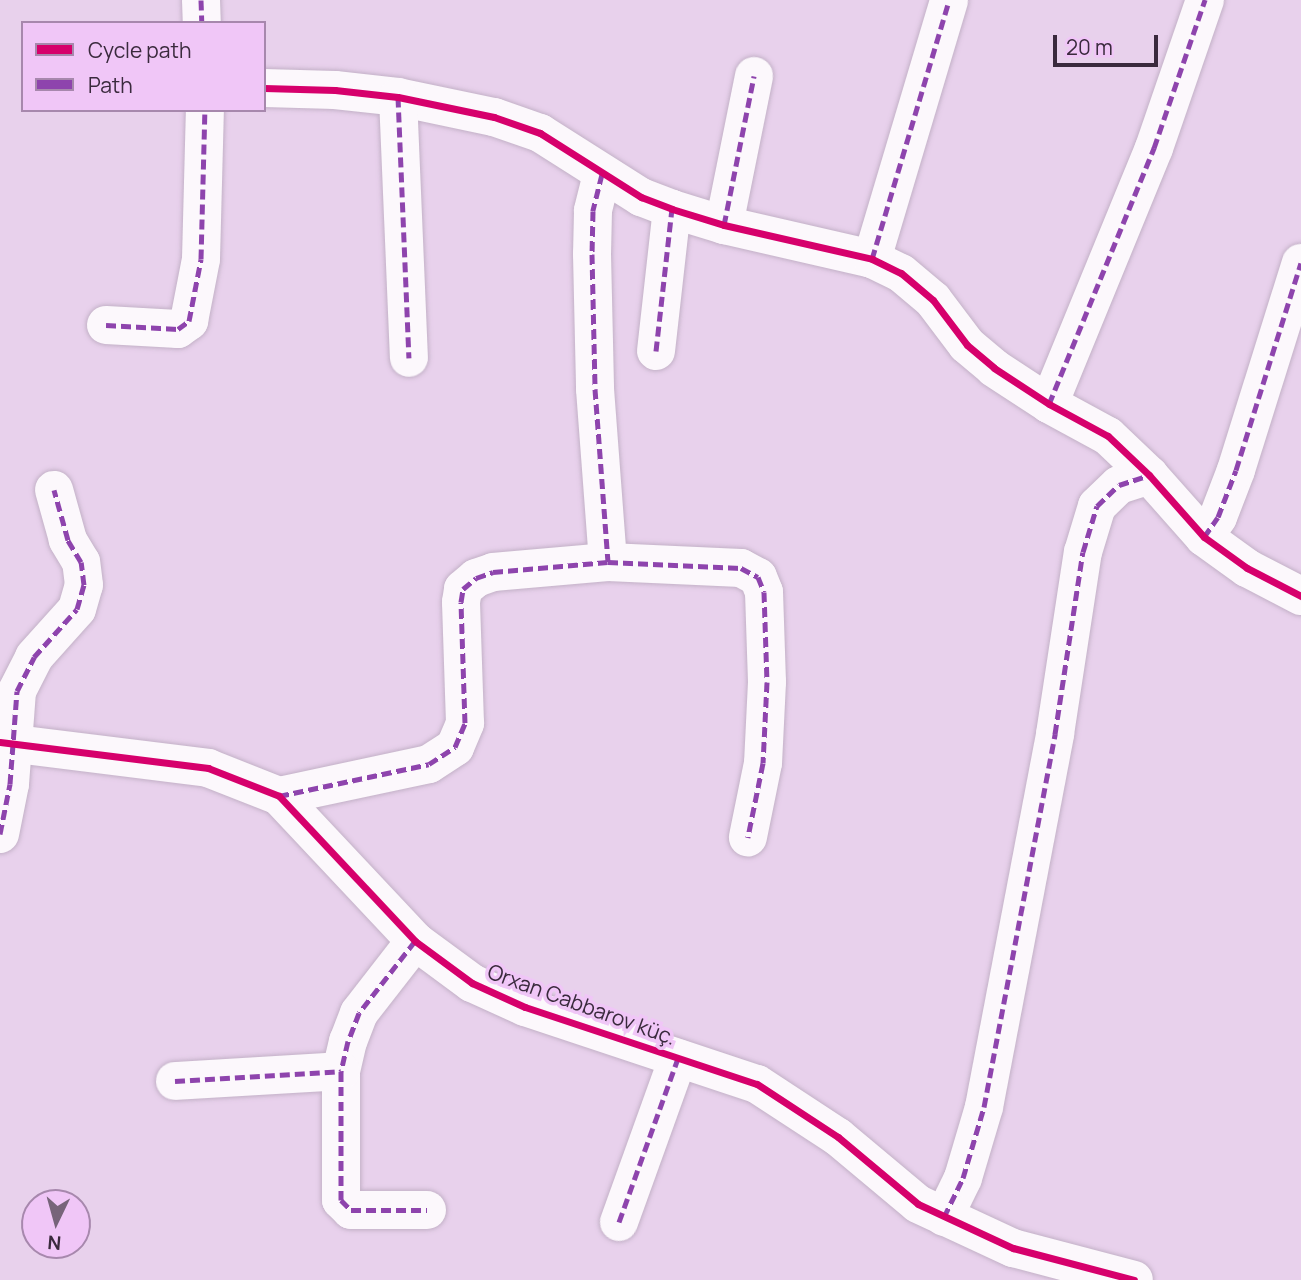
<!DOCTYPE html>
<meta charset="utf-8">
<style>
body{margin:0}
#map{position:relative;width:1301px;height:1280px;overflow:hidden;background:#e8d1ec;font-family:Manrope,sans-serif}
div>[style]{position:absolute}
.roads{filter:drop-shadow(0 0 2px #c3b1c7) drop-shadow(0 0 2px #c3b1c7)}
.minor>*{height:38px;margin:-19px;padding:0 19px;transform-origin:19px;border-radius:19px;background:#fcf8fc}
.quiet>*{height:5px;margin-top:-2.5px;transform-origin:0;background:repeating-linear-gradient(90deg,#8e44ad 0 10px,transparent 0 15px)}
.cycleway>*{height:7px;margin:-3.5px;padding:0 3.5px;transform-origin:3.5px;border-radius:3.5px;background:#d6006c}
span{translate:-50% -50%;white-space:nowrap;text-align:center;line-height:1.15;-webkit-text-stroke:7px #f0c6f7;paint-order:stroke}
.street-label{font-size:21px;color:#3a2a3d}
.legend{position:absolute;left:21px;top:21px;width:245px;height:91px;box-sizing:border-box;background:#f0c6f7;border:2px solid #a788ad;margin:0;padding:9px 12px;list-style:none;font-size:21px;color:#3a2a3d}
.legend li{display:flex;align-items:center;gap:14px;height:35px}
.legend b{width:35px;border:2px solid #a788ad}
.north{position:absolute;left:21px;top:1189px;width:70px;height:70px;box-sizing:border-box;background:#f0c6f7;border:2px solid #a788ad;border-radius:50%;rotate:185deg;font-size:19px;font-weight:700;line-height:28px;text-align:center;color:#3a2a3d}
.north::after{content:'';display:block;margin:auto;width:24px;height:32px;background:#77647a;clip-path:polygon(50% 0,100% 100%,50% 72%,0 100%)}
.scale{position:absolute;left:1053px;top:35px;width:105px;height:32px;box-sizing:border-box;border:4px solid #3a2a3d;border-top:0;padding-left:9px;font-size:21px;line-height:24px;white-space:nowrap;color:#3a2a3d;-webkit-text-stroke:5px #f0c6f7;paint-order:stroke}
</style>
<div id="map">
<div class="roads">
<div class="minor">
<div style="left:201px;top:0;width:23px;rotate:88deg"></div>
<div style="left:264px;top:88px;width:71px;rotate:1.6deg"></div>
<div style="left:335px;top:90px;width:63px;rotate:6.3deg"></div>
<div style="left:398px;top:97px;width:98px;rotate:11.8deg"></div>
<div style="left:494px;top:117px;width:49px;rotate:19.2deg"></div>
<div style="left:540px;top:133px;width:120px;rotate:32.4deg"></div>
<div style="left:641px;top:197px;width:33px;rotate:21deg"></div>
<div style="left:672px;top:209px;width:54px;rotate:17.1deg"></div>
<div style="left:724px;top:225px;width:152px;rotate:12.9deg"></div>
<div style="left:872px;top:259px;width:32px;rotate:26deg"></div>
<div style="left:901px;top:273px;width:42px;rotate:40.2deg"></div>
<div style="left:933px;top:300px;width:56px;rotate:52.9deg"></div>
<div style="left:967px;top:345px;width:35px;rotate:40deg"></div>
<div style="left:994px;top:368px;width:66px;rotate:33.2deg"></div>
<div style="left:1049px;top:404px;width:67px;rotate:28.5deg"></div>
<div style="left:1108px;top:436px;width:57px;rotate:43.6deg"></div>
<div style="left:1149px;top:475px;width:83px;rotate:48.4deg"></div>
<div style="left:1204px;top:537px;width:53px;rotate:35.8deg"></div>
<div style="left:1247px;top:568px;width:61px;rotate:27.4deg"></div>
<div style="left:398px;top:97px;width:261px;rotate:87.6deg"></div>
<div style="left:602px;top:174px;width:38px;rotate:104deg"></div>
<div style="left:593px;top:211px;width:43px;rotate:91.3deg"></div>
<div style="left:592px;top:254px;width:135px;rotate:88.7deg"></div>
<div style="left:595px;top:389px;width:173px;rotate:85.7deg"></div>
<div style="left:724px;top:225px;width:152px;rotate:-78.6deg"></div>
<div style="left:872px;top:259px;width:270px;rotate:-73.4deg"></div>
<div style="left:106px;top:325px;width:72px;rotate:3.2deg"></div>
<div style="left:178px;top:329px;width:14px;rotate:-36deg"></div>
<div style="left:189px;top:321px;width:63px;rotate:-79deg"></div>
<div style="left:201px;top:259px;width:149px;rotate:-88.5deg"></div>
<div style="left:656px;top:351px;width:143px;rotate:-83.6deg"></div>
<div style="left:1049px;top:404px;width:277px;rotate:-67.7deg"></div>
<div style="left:1154px;top:148px;width:157px;rotate:-71deg"></div>
<div style="left:1204px;top:537px;width:24px;rotate:-55deg"></div>
<div style="left:1218px;top:517px;width:50px;rotate:-69deg"></div>
<div style="left:1236px;top:470px;width:217px;rotate:-72.6deg"></div>
<div style="left:0;top:742px;width:210px;rotate:7.1deg"></div>
<div style="left:208px;top:768px;width:76px;rotate:21.5deg"></div>
<div style="left:279px;top:796px;width:199px;rotate:46.8deg"></div>
<div style="left:415px;top:941px;width:71px;rotate:36.4deg"></div>
<div style="left:472px;top:983px;width:58px;rotate:24.4deg"></div>
<div style="left:525px;top:1007px;width:244px;rotate:18.4deg"></div>
<div style="left:757px;top:1084px;width:97px;rotate:33.2deg"></div>
<div style="left:838px;top:1137px;width:104px;rotate:39.9deg"></div>
<div style="left:918px;top:1204px;width:105px;rotate:24.9deg"></div>
<div style="left:1013px;top:1248px;width:125px;rotate:14.8deg"></div>
<div style="left:279px;top:796px;width:153px;rotate:-12deg"></div>
<div style="left:429px;top:764px;width:31px;rotate:-33deg"></div>
<div style="left:455px;top:747px;width:26px;rotate:-67deg"></div>
<div style="left:465px;top:723px;width:121px;rotate:-91.9deg"></div>
<div style="left:461px;top:602px;width:13px;rotate:-81deg"></div>
<div style="left:463px;top:589px;width:17px;rotate:-40deg"></div>
<div style="left:476px;top:578px;width:18px;rotate:-19deg"></div>
<div style="left:493px;top:572px;width:115px;rotate:-5deg"></div>
<div style="left:608px;top:562px;width:133px;rotate:2.6deg"></div>
<div style="left:741px;top:568px;width:19px;rotate:28deg"></div>
<div style="left:758px;top:577px;width:16px;rotate:68deg"></div>
<div style="left:764px;top:592px;width:90px;rotate:88.1deg"></div>
<div style="left:767px;top:682px;width:81px;rotate:92.8deg"></div>
<div style="left:763px;top:763px;width:76px;rotate:101.5deg"></div>
<div style="left:0;top:834px;width:51px;rotate:-78.7deg"></div>
<div style="left:10px;top:784px;width:93px;rotate:-85.7deg"></div>
<div style="left:17px;top:691px;width:38px;rotate:-63deg"></div>
<div style="left:34px;top:657px;width:64px;rotate:-48.1deg"></div>
<div style="left:77px;top:609px;width:25px;rotate:-74deg"></div>
<div style="left:84px;top:585px;width:23px;rotate:-97deg"></div>
<div style="left:81px;top:562px;width:26px;rotate:-121deg"></div>
<div style="left:68px;top:540px;width:52px;rotate:-105.6deg"></div>
<div style="left:415px;top:941px;width:91px;rotate:127.9deg"></div>
<div style="left:359px;top:1013px;width:30px;rotate:111deg"></div>
<div style="left:348px;top:1041px;width:31px;rotate:103deg"></div>
<div style="left:341px;top:1071px;width:129px;rotate:90deg"></div>
<div style="left:341px;top:1200px;width:14px;rotate:45deg"></div>
<div style="left:351px;top:1210px;width:76px"></div>
<div style="left:175px;top:1081px;width:166px;rotate:-3.4deg"></div>
<div style="left:944px;top:1217px;width:43px;rotate:-64deg"></div>
<div style="left:963px;top:1178px;width:74px;rotate:-73.5deg"></div>
<div style="left:984px;top:1107px;width:380px;rotate:-79.2deg"></div>
<div style="left:1055px;top:734px;width:184px;rotate:-81.3deg"></div>
<div style="left:1083px;top:552px;width:48px;rotate:-73.1deg"></div>
<div style="left:1097px;top:506px;width:30px;rotate:-44deg"></div>
<div style="left:1119px;top:485px;width:32px;rotate:-18deg"></div>
<div style="left:619px;top:1222px;width:174px;rotate:-70.2deg"></div>
</div>
</div>
<div class="quiet">
<div style="left:201px;top:0;width:23px;rotate:88deg"></div>
<div style="left:398px;top:97px;width:261px;rotate:87.6deg"></div>
<div style="left:602px;top:174px;width:38px;rotate:104deg"></div>
<div style="left:593px;top:211px;width:43px;rotate:91.3deg"></div>
<div style="left:592px;top:254px;width:135px;rotate:88.7deg"></div>
<div style="left:595px;top:389px;width:173px;rotate:85.7deg"></div>
<div style="left:724px;top:225px;width:152px;rotate:-78.6deg"></div>
<div style="left:872px;top:259px;width:270px;rotate:-73.4deg"></div>
<div style="left:106px;top:325px;width:72px;rotate:3.2deg"></div>
<div style="left:178px;top:329px;width:14px;rotate:-36deg"></div>
<div style="left:189px;top:321px;width:63px;rotate:-79deg"></div>
<div style="left:201px;top:259px;width:149px;rotate:-88.5deg"></div>
<div style="left:656px;top:351px;width:143px;rotate:-83.6deg"></div>
<div style="left:1049px;top:404px;width:277px;rotate:-67.7deg"></div>
<div style="left:1154px;top:148px;width:157px;rotate:-71deg"></div>
<div style="left:1204px;top:537px;width:24px;rotate:-55deg"></div>
<div style="left:1218px;top:517px;width:50px;rotate:-69deg"></div>
<div style="left:1236px;top:470px;width:217px;rotate:-72.6deg"></div>
<div style="left:279px;top:796px;width:153px;rotate:-12deg"></div>
<div style="left:429px;top:764px;width:31px;rotate:-33deg"></div>
<div style="left:455px;top:747px;width:26px;rotate:-67deg"></div>
<div style="left:465px;top:723px;width:121px;rotate:-91.9deg"></div>
<div style="left:461px;top:602px;width:13px;rotate:-81deg"></div>
<div style="left:463px;top:589px;width:17px;rotate:-40deg"></div>
<div style="left:476px;top:578px;width:18px;rotate:-19deg"></div>
<div style="left:493px;top:572px;width:115px;rotate:-5deg"></div>
<div style="left:608px;top:562px;width:133px;rotate:2.6deg"></div>
<div style="left:741px;top:568px;width:19px;rotate:28deg"></div>
<div style="left:758px;top:577px;width:16px;rotate:68deg"></div>
<div style="left:764px;top:592px;width:90px;rotate:88.1deg"></div>
<div style="left:767px;top:682px;width:81px;rotate:92.8deg"></div>
<div style="left:763px;top:763px;width:76px;rotate:101.5deg"></div>
<div style="left:0;top:834px;width:51px;rotate:-78.7deg"></div>
<div style="left:10px;top:784px;width:93px;rotate:-85.7deg"></div>
<div style="left:17px;top:691px;width:38px;rotate:-63deg"></div>
<div style="left:34px;top:657px;width:64px;rotate:-48.1deg"></div>
<div style="left:77px;top:609px;width:25px;rotate:-74deg"></div>
<div style="left:84px;top:585px;width:23px;rotate:-97deg"></div>
<div style="left:81px;top:562px;width:26px;rotate:-121deg"></div>
<div style="left:68px;top:540px;width:52px;rotate:-105.6deg"></div>
<div style="left:415px;top:941px;width:91px;rotate:127.9deg"></div>
<div style="left:359px;top:1013px;width:30px;rotate:111deg"></div>
<div style="left:348px;top:1041px;width:31px;rotate:103deg"></div>
<div style="left:341px;top:1071px;width:129px;rotate:90deg"></div>
<div style="left:341px;top:1200px;width:14px;rotate:45deg"></div>
<div style="left:351px;top:1210px;width:76px"></div>
<div style="left:175px;top:1081px;width:166px;rotate:-3.4deg"></div>
<div style="left:944px;top:1217px;width:43px;rotate:-64deg"></div>
<div style="left:963px;top:1178px;width:74px;rotate:-73.5deg"></div>
<div style="left:984px;top:1107px;width:380px;rotate:-79.2deg"></div>
<div style="left:1055px;top:734px;width:184px;rotate:-81.3deg"></div>
<div style="left:1083px;top:552px;width:48px;rotate:-73.1deg"></div>
<div style="left:1097px;top:506px;width:30px;rotate:-44deg"></div>
<div style="left:1119px;top:485px;width:32px;rotate:-18deg"></div>
<div style="left:619px;top:1222px;width:174px;rotate:-70.2deg"></div>
</div>
<div class="cycleway">
<div style="left:264px;top:88px;width:71px;rotate:1.6deg"></div>
<div style="left:335px;top:90px;width:63px;rotate:6.3deg"></div>
<div style="left:398px;top:97px;width:98px;rotate:11.8deg"></div>
<div style="left:494px;top:117px;width:49px;rotate:19.2deg"></div>
<div style="left:540px;top:133px;width:120px;rotate:32.4deg"></div>
<div style="left:641px;top:197px;width:33px;rotate:21deg"></div>
<div style="left:672px;top:209px;width:54px;rotate:17.1deg"></div>
<div style="left:724px;top:225px;width:152px;rotate:12.9deg"></div>
<div style="left:872px;top:259px;width:32px;rotate:26deg"></div>
<div style="left:901px;top:273px;width:42px;rotate:40.2deg"></div>
<div style="left:933px;top:300px;width:56px;rotate:52.9deg"></div>
<div style="left:967px;top:345px;width:35px;rotate:40deg"></div>
<div style="left:994px;top:368px;width:66px;rotate:33.2deg"></div>
<div style="left:1049px;top:404px;width:67px;rotate:28.5deg"></div>
<div style="left:1108px;top:436px;width:57px;rotate:43.6deg"></div>
<div style="left:1149px;top:475px;width:83px;rotate:48.4deg"></div>
<div style="left:1204px;top:537px;width:53px;rotate:35.8deg"></div>
<div style="left:1247px;top:568px;width:61px;rotate:27.4deg"></div>
<div style="left:0;top:742px;width:210px;rotate:7.1deg"></div>
<div style="left:208px;top:768px;width:76px;rotate:21.5deg"></div>
<div style="left:279px;top:796px;width:199px;rotate:46.8deg"></div>
<div style="left:415px;top:941px;width:71px;rotate:36.4deg"></div>
<div style="left:472px;top:983px;width:58px;rotate:24.4deg"></div>
<div style="left:525px;top:1007px;width:244px;rotate:18.4deg"></div>
<div style="left:757px;top:1084px;width:97px;rotate:33.2deg"></div>
<div style="left:838px;top:1137px;width:104px;rotate:39.9deg"></div>
<div style="left:918px;top:1204px;width:105px;rotate:24.9deg"></div>
<div style="left:1013px;top:1248px;width:125px;rotate:14.8deg"></div>
</div>
<div class="street-label">
<span style="left:582px;top:1004px;rotate:20deg">Orxan Cabbarov küç.</span>
</div>
<ul class="legend">
<li><b style="height:9px;background:#d6006c"></b>Cycle path</li>
<li><b style="height:9px;background:#8e44ad"></b>Path</li>
</ul>
<div class="north">N</div>
<div class="scale">20 m</div>
</div>
